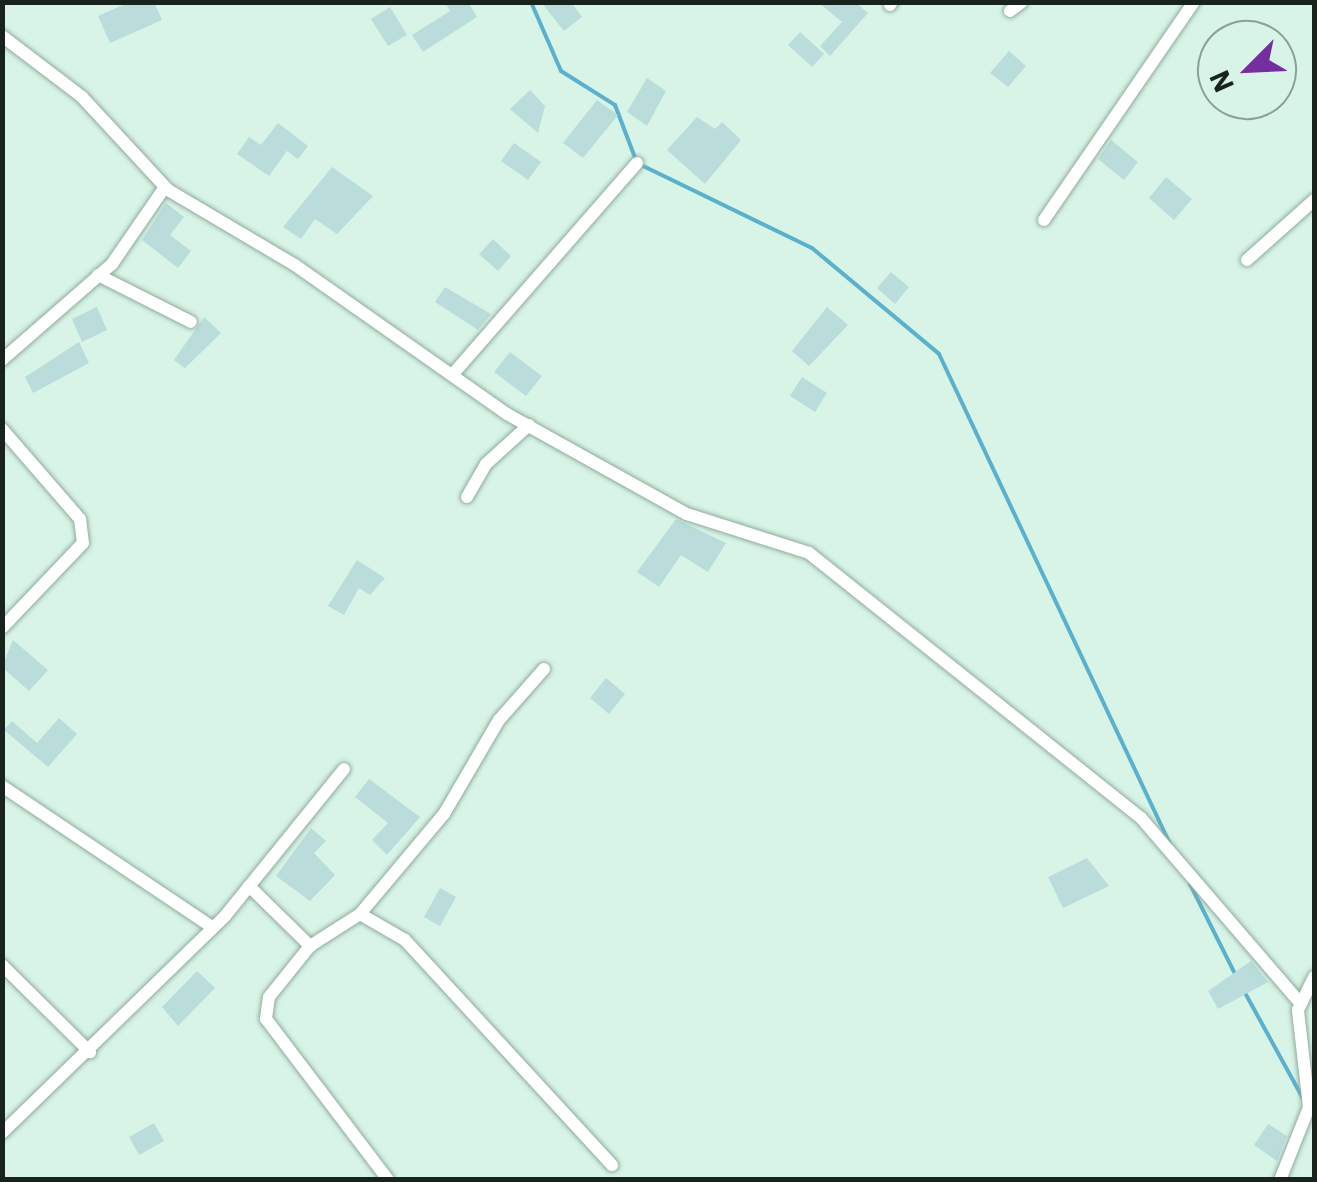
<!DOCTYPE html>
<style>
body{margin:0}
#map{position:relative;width:1317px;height:1182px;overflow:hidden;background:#d7f4e6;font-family:"IBM Plex Sans",sans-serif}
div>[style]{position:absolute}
.stream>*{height:4px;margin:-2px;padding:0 2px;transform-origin:2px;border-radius:2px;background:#5bb0cd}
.building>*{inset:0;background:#badcdb}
.roads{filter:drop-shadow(0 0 2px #8fab9d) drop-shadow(0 0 2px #8fab9d)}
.minor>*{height:12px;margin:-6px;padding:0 6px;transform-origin:6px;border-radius:6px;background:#fff}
span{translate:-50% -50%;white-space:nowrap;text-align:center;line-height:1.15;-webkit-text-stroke:8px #d7f4e6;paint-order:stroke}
.frame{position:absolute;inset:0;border:5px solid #18231e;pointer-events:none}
.north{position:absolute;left:1197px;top:20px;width:100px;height:100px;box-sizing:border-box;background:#d7f4e6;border:2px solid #8ba096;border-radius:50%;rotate:246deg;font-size:28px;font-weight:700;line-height:40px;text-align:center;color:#18231e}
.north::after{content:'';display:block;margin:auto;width:35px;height:45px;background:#762da0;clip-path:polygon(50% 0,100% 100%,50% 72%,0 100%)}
</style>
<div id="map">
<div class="stream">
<div style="left:531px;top:2px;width:75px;rotate:66.5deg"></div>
<div style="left:561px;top:71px;width:64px;rotate:32.2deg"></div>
<div style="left:615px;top:105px;width:62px;rotate:69.2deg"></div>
<div style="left:637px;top:163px;width:195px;rotate:25.9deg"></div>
<div style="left:812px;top:248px;width:165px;rotate:39.8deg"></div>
<div style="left:939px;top:354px;width:542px;rotate:64.76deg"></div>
<div style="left:1190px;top:884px;width:101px;rotate:63.4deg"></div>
<div style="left:1244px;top:991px;width:124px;rotate:61.2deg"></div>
</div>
<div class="building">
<div style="clip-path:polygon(130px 2px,154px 2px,162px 20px,110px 43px,98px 16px)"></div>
<div style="clip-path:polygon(445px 2px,468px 2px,477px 17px,423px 52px,412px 35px,450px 11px)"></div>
<div style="clip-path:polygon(541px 2px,571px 2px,582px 17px,564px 31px)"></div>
<div style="clip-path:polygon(818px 2px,855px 2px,868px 13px,830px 56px,820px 46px,842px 22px)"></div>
<div style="clip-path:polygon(390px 7px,407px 35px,388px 46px,371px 19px)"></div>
<div style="clip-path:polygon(800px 32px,824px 54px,812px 67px,788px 45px)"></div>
<div style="clip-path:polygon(1009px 51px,1026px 66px,1008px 87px,990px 73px)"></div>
<div style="clip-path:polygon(647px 78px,666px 91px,647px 126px,627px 112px)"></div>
<div style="clip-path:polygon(530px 90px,545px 106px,538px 133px,510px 109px)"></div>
<div style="clip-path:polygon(597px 100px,618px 115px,583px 158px,563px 143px)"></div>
<div style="clip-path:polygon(697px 117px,715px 129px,722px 122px,741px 140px,705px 184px,667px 150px)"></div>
<div style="clip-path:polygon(278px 123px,308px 146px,298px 159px,287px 151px,269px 176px,237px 154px,249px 137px,261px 145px)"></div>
<div style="clip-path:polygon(1111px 140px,1138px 162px,1124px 180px,1098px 159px)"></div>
<div style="clip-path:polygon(514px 143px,541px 162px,528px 180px,501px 161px)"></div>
<div style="clip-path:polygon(332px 167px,373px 196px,337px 234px,315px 219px,301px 239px,283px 227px)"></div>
<div style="clip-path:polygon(1166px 177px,1192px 199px,1174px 220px,1149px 198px)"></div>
<div style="clip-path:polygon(166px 203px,184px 217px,170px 235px,191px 251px,178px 268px,142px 240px)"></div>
<div style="clip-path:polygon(493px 239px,511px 256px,498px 271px,479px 254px)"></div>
<div style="clip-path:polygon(891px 272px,909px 287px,895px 304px,877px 288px)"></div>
<div style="clip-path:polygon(445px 287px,491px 314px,478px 330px,435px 302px)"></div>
<div style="clip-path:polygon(97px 307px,107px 330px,82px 342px,72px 319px)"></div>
<div style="clip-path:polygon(827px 307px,848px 325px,809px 366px,792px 351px)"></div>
<div style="clip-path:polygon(204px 317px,221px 333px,185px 368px,174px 360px)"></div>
<div style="clip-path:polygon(79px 342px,89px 363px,33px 393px,25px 377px)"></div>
<div style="clip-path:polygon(510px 352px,542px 376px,526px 396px,494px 372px)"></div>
<div style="clip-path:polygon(802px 377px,827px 393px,815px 412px,790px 396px)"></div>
<div style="clip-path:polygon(676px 519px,726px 543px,708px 572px,681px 555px,659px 587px,637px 572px)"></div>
<div style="clip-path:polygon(357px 560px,385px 578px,370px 595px,359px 588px,344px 615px,328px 606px)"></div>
<div style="clip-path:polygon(13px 640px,48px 670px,29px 691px,2px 667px)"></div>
<div style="clip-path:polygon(606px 678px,625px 694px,609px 714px,590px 698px)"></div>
<div style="clip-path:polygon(59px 718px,77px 734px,48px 767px,4px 730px,12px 721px,37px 743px)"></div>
<div style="clip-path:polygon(369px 779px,420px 817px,387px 855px,372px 840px,388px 823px,355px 797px)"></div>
<div style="clip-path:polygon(311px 828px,326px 841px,314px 853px,335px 875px,310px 901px,276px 876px)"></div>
<div style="clip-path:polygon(1087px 858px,1109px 886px,1063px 908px,1048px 877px)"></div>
<div style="clip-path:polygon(440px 888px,456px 897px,440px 926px,424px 917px)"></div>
<div style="clip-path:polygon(1251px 961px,1268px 982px,1218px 1009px,1208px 991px)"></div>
<div style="clip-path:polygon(197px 971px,215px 988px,178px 1026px,162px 1007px)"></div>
<div style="clip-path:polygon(154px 1123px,164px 1141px,139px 1155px,129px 1137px)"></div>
<div style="clip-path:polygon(1268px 1124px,1287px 1136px,1277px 1161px,1254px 1145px)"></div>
</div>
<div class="roads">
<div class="minor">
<div style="left:890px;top:5px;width:4px;rotate:-56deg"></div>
<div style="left:1010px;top:11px;width:15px;rotate:-37deg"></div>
<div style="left:2px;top:36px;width:101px;rotate:37.3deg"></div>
<div style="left:82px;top:97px;width:127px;rotate:47.2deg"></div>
<div style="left:168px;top:190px;width:147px;rotate:30.6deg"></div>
<div style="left:295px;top:265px;width:259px;rotate:35.1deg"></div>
<div style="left:507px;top:414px;width:206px;rotate:29.1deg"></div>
<div style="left:687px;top:514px;width:128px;rotate:17.7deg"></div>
<div style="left:809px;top:553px;width:425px;rotate:38.6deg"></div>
<div style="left:1141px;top:818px;width:243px;rotate:49.3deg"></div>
<div style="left:1044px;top:220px;width:265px;rotate:-55.5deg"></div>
<div style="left:1247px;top:260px;width:90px;rotate:-41.8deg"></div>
<div style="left:98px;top:275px;width:104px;rotate:26.8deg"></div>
<div style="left:2px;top:360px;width:146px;rotate:-41.1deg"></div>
<div style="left:112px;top:264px;width:93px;rotate:-55.5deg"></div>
<div style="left:453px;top:374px;width:280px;rotate:-48.9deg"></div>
<div style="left:2px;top:429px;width:119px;rotate:49.1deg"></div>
<div style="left:80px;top:519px;width:24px;rotate:83deg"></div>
<div style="left:83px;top:543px;width:117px;rotate:133.6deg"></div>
<div style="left:467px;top:497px;width:38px;rotate:-60deg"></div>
<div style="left:486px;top:464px;width:58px;rotate:-42.2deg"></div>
<div style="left:2px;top:786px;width:251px;rotate:33.9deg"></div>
<div style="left:249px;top:886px;width:86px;rotate:44.5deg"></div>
<div style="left:310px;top:946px;width:65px;rotate:128.8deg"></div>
<div style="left:269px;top:997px;width:22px;rotate:98deg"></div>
<div style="left:266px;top:1019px;width:202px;rotate:52.8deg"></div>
<div style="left:360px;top:914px;width:131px;rotate:-50deg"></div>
<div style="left:444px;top:814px;width:109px;rotate:-59.7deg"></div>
<div style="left:499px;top:720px;width:68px;rotate:-48.6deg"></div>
<div style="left:310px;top:946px;width:59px;rotate:-32.6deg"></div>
<div style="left:360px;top:914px;width:52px;rotate:30deg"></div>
<div style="left:405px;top:940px;width:306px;rotate:47.4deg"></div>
<div style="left:2px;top:965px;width:124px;rotate:44.7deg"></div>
<div style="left:2px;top:1133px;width:311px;rotate:-44.2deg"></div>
<div style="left:225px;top:916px;width:189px;rotate:-51deg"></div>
<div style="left:1280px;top:1180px;width:79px;rotate:-68.3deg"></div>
<div style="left:1309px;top:1107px;width:98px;rotate:-96.5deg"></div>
<div style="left:1298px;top:1010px;width:37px;rotate:-64deg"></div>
</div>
</div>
<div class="frame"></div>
<div class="north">N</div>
</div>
